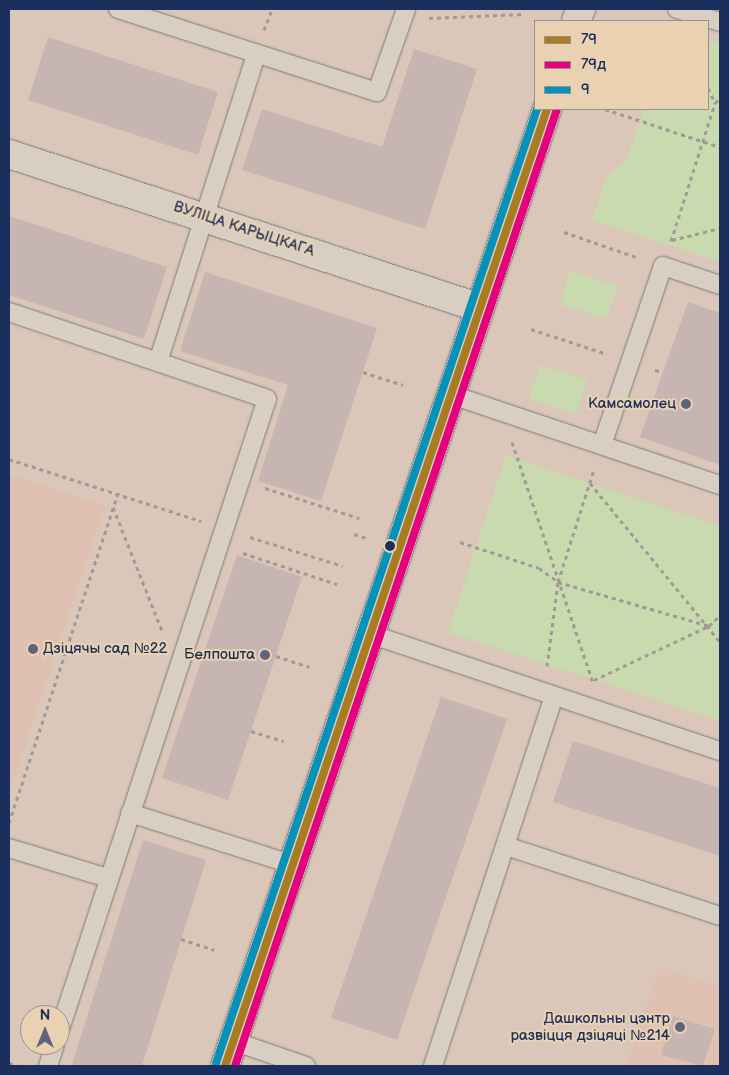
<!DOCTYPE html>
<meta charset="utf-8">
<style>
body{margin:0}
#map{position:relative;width:729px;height:1075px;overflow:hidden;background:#dac7b9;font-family:"Balsamiq Sans",sans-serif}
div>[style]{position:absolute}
.built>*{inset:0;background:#e0c0b0}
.green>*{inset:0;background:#cadaaf}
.building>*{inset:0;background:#c7b5b1}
.path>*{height:3px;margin-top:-1.5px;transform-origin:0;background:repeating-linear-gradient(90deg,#9f9a98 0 4px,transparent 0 8px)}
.roads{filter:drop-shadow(0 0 1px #7d787b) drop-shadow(0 0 1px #7d787b)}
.service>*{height:18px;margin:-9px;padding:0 9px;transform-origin:9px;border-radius:9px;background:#d8cec2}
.minor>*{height:28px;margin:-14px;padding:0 14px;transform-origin:14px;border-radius:14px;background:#d8cec2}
.secondary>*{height:28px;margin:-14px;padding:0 14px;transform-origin:14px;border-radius:14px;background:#d8cec2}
.bus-1>*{height:8px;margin:-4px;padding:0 4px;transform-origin:4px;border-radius:4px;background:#aa7c21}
.bus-2>*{height:8px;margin:-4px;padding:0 4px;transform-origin:4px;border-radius:4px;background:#e5007d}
.bus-3>*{height:8px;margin:-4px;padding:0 4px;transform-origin:4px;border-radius:4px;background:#0591b8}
.dots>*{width:14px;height:14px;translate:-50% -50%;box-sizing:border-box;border:2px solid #ead1b2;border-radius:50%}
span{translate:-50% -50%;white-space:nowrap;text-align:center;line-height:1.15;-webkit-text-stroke:4px #ead1b2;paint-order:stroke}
.street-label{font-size:15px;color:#1b2f5e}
.poi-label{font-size:15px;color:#1b2f5e}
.right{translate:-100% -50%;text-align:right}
.left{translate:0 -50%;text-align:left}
.frame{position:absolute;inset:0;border:10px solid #1b2f5e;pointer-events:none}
.legend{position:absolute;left:534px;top:20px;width:175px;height:90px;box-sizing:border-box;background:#ead1b2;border:1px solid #979090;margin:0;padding:6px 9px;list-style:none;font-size:15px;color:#1b2f5e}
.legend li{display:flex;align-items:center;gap:10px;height:25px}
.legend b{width:25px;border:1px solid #979090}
.north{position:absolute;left:20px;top:1005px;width:50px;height:50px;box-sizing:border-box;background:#ead1b2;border:1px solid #979090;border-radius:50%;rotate:0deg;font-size:14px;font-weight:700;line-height:20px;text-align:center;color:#1b2f5e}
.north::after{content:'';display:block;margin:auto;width:18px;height:22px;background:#5e647e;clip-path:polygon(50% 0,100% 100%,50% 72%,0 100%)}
</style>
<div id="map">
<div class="built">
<div style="clip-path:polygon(9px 474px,105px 506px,9px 792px)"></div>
<div style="clip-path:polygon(659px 967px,720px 987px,720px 1066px,626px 1066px)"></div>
</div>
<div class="green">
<div style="clip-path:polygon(708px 40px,720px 44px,720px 262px,592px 220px,606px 178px,627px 159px,644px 109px,708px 109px)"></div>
<div style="clip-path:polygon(570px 271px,618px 286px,607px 319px,560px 304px)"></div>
<div style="clip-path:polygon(540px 365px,587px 380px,576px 414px,529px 398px)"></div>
<div style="clip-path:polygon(506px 455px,720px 526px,720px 721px,448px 632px)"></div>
</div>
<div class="building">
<div style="clip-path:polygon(48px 37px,218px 92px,198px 155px,28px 100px)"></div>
<div style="clip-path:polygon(414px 49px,477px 69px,425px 229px,242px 170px,262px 109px,382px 147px)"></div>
<div style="clip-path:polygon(9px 216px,167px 267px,144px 339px,9px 295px)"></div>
<div style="clip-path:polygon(205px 272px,377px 328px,321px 501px,258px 481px,288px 385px,180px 351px)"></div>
<div style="clip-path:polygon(688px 302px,720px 313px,720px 465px,640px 437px)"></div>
<div style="clip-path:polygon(237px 555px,302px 577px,228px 800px,162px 778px)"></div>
<div style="clip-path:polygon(441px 697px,507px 719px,397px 1040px,331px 1018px)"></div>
<div style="clip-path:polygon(573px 741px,720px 788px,720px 856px,553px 802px)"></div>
<div style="clip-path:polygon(143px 840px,206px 860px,142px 1066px,79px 1066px,72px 1064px)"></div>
<div style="clip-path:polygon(673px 1016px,715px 1029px,703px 1066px,661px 1055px)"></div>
</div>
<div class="path">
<div style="left:429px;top:18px;width:94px;rotate:-2.4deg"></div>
<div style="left:264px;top:30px;width:22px;rotate:-69deg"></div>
<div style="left:708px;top:88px;width:17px;rotate:65deg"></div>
<div style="left:605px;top:109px;width:121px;rotate:18.3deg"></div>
<div style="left:564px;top:232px;width:79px;rotate:19.1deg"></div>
<div style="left:672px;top:240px;width:49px;rotate:-14deg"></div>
<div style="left:671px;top:241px;width:145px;rotate:-72.3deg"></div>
<div style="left:715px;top:103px;width:7px;rotate:-45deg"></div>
<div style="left:531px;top:329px;width:80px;rotate:18.2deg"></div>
<div style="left:655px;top:370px;width:8px;rotate:14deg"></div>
<div style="left:363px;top:372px;width:42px;rotate:18deg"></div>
<div style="left:512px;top:442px;width:253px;rotate:71.4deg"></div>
<div style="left:9px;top:459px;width:202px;rotate:17.9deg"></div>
<div style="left:590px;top:483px;width:205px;rotate:50.7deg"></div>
<div style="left:265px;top:488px;width:99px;rotate:17.7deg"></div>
<div style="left:113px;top:507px;width:133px;rotate:68.4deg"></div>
<div style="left:354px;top:534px;width:16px;rotate:18deg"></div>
<div style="left:250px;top:537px;width:97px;rotate:17.3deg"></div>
<div style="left:460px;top:542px;width:83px;rotate:18.2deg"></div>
<div style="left:539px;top:568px;width:24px;rotate:36deg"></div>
<div style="left:558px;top:582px;width:157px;rotate:16.2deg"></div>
<div style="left:243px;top:553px;width:99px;rotate:18.3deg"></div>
<div style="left:276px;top:656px;width:35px;rotate:18deg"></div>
<div style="left:547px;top:666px;width:85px;rotate:-82.5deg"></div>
<div style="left:558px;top:582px;width:119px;rotate:-72.3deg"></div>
<div style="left:594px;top:680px;width:127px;rotate:-25.2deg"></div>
<div style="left:709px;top:626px;width:16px;rotate:-45deg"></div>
<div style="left:251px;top:731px;width:34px;rotate:17deg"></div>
<div style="left:9px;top:823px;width:347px;rotate:-71.7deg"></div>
<div style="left:181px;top:939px;width:35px;rotate:18deg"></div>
<div style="left:9px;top:1063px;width:10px;rotate:17deg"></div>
</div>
<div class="roads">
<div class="service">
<div style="left:118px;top:9px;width:272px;rotate:17.8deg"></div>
<div style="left:377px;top:92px;width:88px;rotate:-70.7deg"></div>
<div style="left:677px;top:9px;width:45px;rotate:16.8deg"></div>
<div style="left:9px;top:312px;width:272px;rotate:18.6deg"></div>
<div style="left:267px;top:399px;width:663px;rotate:108.19deg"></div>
<div style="left:158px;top:362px;width:323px;rotate:-72.3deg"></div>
<div style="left:449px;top:394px;width:286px;rotate:18.6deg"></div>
<div style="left:602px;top:445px;width:189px;rotate:-71.2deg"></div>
<div style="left:663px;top:266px;width:60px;rotate:18.4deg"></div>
<div style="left:370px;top:634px;width:369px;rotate:18.5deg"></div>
<div style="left:130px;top:813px;width:172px;rotate:17.6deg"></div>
<div style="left:506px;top:846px;width:225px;rotate:18.1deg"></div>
<div style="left:9px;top:848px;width:103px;rotate:16.9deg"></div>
<div style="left:233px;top:1041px;width:77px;rotate:18.9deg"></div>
<div style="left:48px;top:1066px;width:22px;rotate:-72deg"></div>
<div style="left:433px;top:1066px;width:389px;rotate:-71.9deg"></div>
</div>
<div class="minor">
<div style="left:9px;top:154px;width:493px;rotate:18.1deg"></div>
</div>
<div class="secondary">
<div style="left:576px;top:21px;width:13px;rotate:-67deg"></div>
<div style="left:225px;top:1066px;width:1010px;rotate:-71.4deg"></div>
</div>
</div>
<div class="bus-1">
<div style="left:225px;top:1066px;width:1010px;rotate:-71.4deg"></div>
</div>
<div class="bus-2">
<div style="left:235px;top:1066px;width:1007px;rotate:-71.4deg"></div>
</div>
<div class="bus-3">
<div style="left:216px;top:1063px;width:1007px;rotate:-71.4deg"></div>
</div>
<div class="dots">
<div style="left:686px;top:404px;background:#5e647e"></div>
<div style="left:390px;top:546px;background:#1b2f5e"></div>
<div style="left:33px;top:649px;background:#5e647e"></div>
<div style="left:265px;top:655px;background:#5e647e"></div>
<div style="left:680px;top:1027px;background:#5e647e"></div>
</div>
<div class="street-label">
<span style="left:244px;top:229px;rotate:18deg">ВУЛІЦА КАРЫЦКАГА</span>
</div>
<div class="poi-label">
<span class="right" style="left:676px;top:404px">Камсамолец</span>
<span class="left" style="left:43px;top:649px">Дзіцячы сад №22</span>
<span class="right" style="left:255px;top:655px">Белпошта</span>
<span class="right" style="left:670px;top:1027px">Дашкольны цэнтр<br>развіцця дзіцяці №214</span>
</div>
<div class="frame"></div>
<ul class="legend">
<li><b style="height:6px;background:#aa7c21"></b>79</li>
<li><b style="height:6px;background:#e5007d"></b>79д</li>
<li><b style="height:6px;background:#0591b8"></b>9</li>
</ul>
<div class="north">N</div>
</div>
